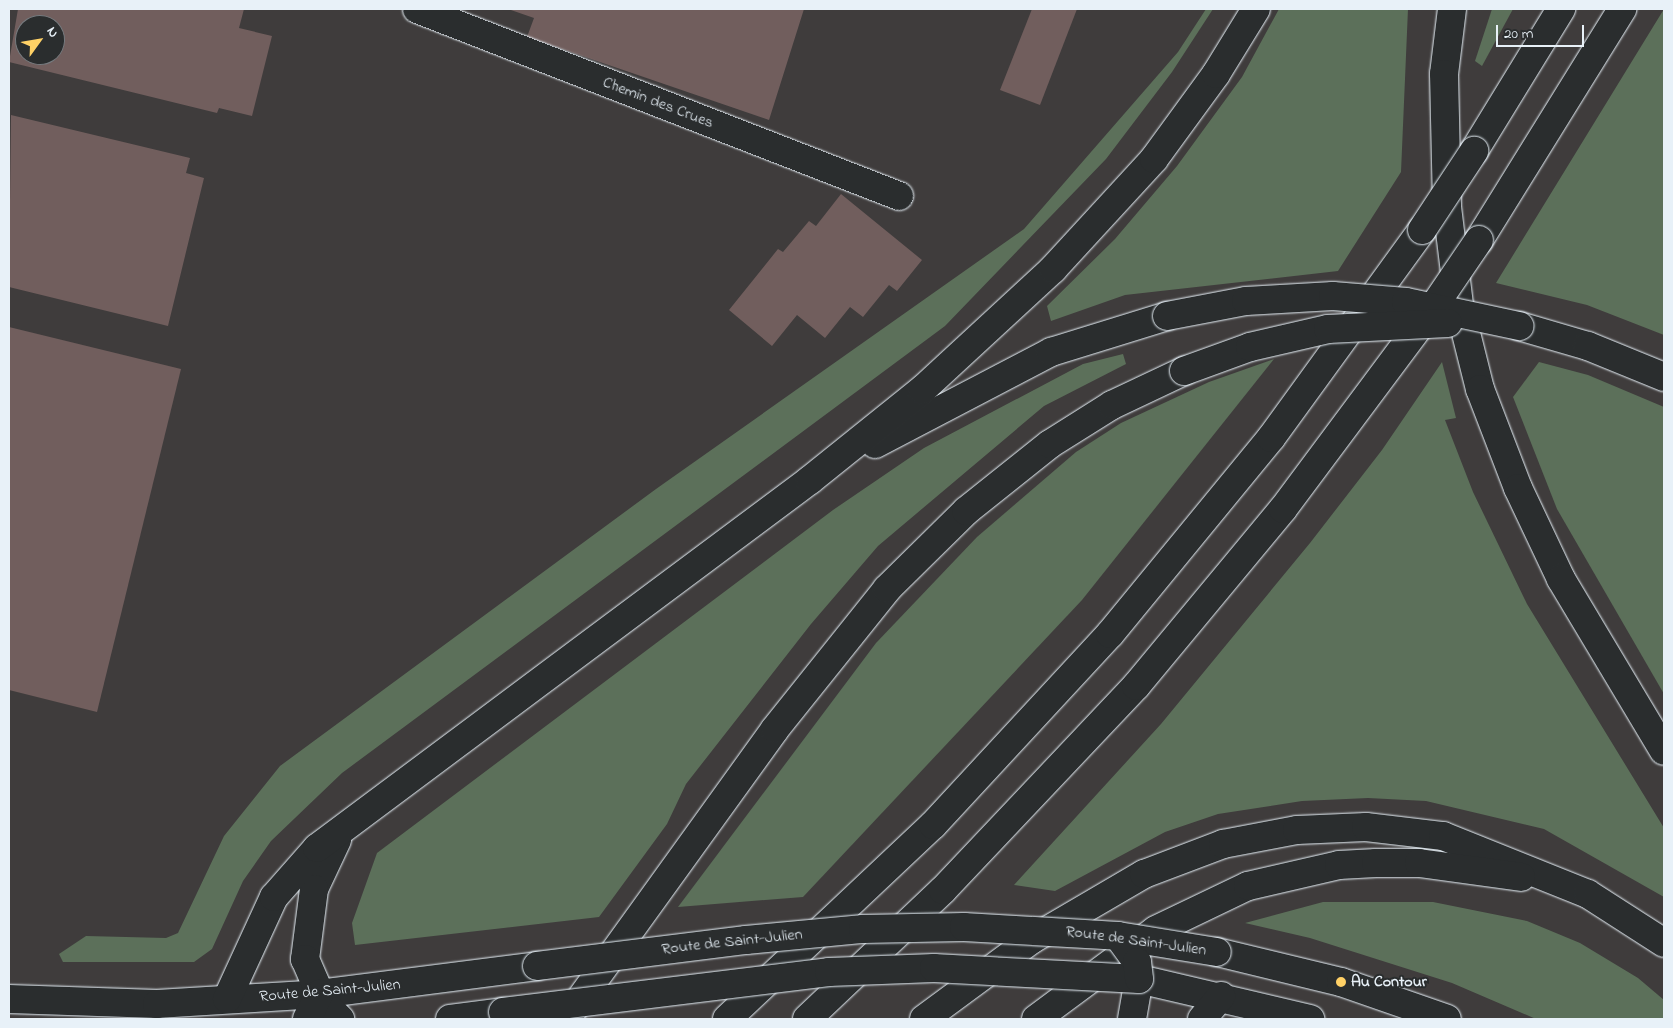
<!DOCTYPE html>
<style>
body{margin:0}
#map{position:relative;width:1673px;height:1028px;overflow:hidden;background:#3f3c3c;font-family:"Indie Flower",sans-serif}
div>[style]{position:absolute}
.green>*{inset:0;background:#5c705a}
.building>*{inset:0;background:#715e5d}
.roads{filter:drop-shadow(0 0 1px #e8f1f8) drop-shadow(0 0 1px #e8f1f8)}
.minor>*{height:28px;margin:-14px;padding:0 14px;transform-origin:14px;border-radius:14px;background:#2a2d2e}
.primary>*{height:28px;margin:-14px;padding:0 14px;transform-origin:14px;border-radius:14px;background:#2a2d2e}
.motorway>*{height:28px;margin:-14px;padding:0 14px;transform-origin:14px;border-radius:14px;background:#2a2d2e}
.bridges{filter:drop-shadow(0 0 1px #e8f1f8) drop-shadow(0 0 1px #e8f1f8)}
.primary-bridge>*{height:28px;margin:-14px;padding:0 14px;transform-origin:14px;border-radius:14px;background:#2a2d2e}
.motorway-bridge>*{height:28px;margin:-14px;padding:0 14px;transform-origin:14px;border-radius:14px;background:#2a2d2e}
.dots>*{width:14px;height:14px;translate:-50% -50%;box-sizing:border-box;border:2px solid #2a2d2e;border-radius:50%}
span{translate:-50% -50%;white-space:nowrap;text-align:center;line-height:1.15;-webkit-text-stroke:4px #2a2d2e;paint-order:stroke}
.street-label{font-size:16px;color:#e8f1f8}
.poi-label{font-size:16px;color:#e8f1f8;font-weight:700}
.left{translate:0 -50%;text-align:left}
.frame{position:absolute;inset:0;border:10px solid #e8f1f8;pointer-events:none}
.north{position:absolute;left:15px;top:15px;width:50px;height:50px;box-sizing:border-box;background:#2a2d2e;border:1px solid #767b7f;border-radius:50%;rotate:58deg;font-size:14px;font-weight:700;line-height:20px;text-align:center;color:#e8f1f8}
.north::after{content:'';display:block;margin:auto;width:18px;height:22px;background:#ffd166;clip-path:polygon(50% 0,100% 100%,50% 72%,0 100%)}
.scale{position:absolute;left:1496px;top:25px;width:88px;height:22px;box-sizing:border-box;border:2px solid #e8f1f8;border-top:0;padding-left:6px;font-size:15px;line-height:18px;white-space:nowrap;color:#e8f1f8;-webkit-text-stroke:4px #2a2d2e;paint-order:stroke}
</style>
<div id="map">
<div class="green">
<div style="clip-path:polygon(1206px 9px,1213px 9px,1172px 72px,1106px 159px,945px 326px,342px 773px,271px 841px,243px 881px,212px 949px,194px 962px,63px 962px,59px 954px,86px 936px,166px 938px,178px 933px,224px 836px,280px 766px,656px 489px,1024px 229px,1178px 52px)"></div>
<div style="clip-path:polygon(1279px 9px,1408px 9px,1401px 172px,1338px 271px,1125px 295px,1051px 321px,1047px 306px,1115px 239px,1177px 166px,1242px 77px)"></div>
<div style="clip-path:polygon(1492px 9px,1513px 9px,1482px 66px,1475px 61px)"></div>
<div style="clip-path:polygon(1664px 9px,1664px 335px,1587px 305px,1496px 283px)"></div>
<div style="clip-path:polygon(1123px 354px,1126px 364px,1044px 406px,878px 546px,811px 624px,686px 784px,667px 824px,599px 917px,355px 945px,352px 923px,377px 853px,833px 510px,924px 448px,1083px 364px)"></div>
<div style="clip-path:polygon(1274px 359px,1082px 600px,803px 897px,678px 907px,876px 643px,977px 537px,1076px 452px,1121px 423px,1209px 382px)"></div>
<div style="clip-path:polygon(1442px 362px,1456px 418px,1445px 420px,1473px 492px,1527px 604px,1664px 828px,1664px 897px,1544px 829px,1426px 801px,1368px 798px,1302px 801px,1218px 814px,1165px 832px,1055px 891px,1014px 885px,1161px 724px,1310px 543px,1382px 450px)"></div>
<div style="clip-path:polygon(1539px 362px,1588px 375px,1664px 407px,1664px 694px,1557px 509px,1513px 397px)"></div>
<div style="clip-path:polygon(1323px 902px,1433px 902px,1527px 921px,1580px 943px,1638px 978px,1664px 1000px,1664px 1019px,1536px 1019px,1452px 983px,1310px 938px,1245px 923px)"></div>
</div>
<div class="building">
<div style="clip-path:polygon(evenodd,18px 9px,244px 9px,239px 28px,272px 36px,252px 116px,219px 108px,217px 113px,9px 62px,18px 9px,25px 25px,55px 25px,55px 55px,25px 55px,25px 25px)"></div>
<div style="clip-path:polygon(508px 9px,804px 9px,769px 120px,527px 37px,534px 18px)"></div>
<div style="clip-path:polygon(1032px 9px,1077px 9px,1040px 105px,1000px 90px)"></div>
<div style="clip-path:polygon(11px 115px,190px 158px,186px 173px,204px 178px,168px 326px,9px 287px)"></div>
<div style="clip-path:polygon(841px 194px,922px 260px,897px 291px,889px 285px,863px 317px,850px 307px,825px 338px,797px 315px,772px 346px,729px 310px,778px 249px,783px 252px,809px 221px,816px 226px)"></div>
<div style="clip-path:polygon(9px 327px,181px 369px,97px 712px,9px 690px)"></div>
</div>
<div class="roads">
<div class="minor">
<div style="left:417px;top:9px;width:517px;rotate:21.2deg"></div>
</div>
<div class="primary">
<div style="left:1217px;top:952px;width:128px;rotate:13.6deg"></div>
<div style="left:1341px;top:982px;width:112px;rotate:19.2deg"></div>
<div style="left:1139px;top:979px;width:176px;rotate:13.2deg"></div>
<div style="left:9px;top:999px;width:148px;rotate:1.9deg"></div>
<div style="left:157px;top:1004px;width:162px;rotate:-3.5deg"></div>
<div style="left:319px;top:994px;width:220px;rotate:-7.3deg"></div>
<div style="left:450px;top:1019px;width:53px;rotate:-7.5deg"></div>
</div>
<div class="motorway">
<div style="left:1452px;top:9px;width:65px;rotate:97deg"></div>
<div style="left:1444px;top:74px;width:133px;rotate:88.7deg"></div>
<div style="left:1447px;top:207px;width:99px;rotate:83deg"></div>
<div style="left:1459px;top:305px;width:87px;rotate:76deg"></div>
<div style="left:1480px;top:389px;width:106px;rotate:69deg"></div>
<div style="left:1518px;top:488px;width:101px;rotate:64.7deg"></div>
<div style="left:1561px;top:579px;width:200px;rotate:59.1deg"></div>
<div style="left:1474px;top:151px;width:167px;rotate:-58.5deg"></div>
<div style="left:1479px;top:240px;width:272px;rotate:-58.2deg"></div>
<div style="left:1519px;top:326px;width:72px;rotate:16.2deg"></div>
<div style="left:1588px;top:346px;width:82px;rotate:22.2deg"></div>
<div style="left:875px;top:444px;width:199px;rotate:-27.6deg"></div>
<div style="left:1051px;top:352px;width:121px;rotate:-17.2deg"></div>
<div style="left:337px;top:840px;width:54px;rotate:115.1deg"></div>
<div style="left:314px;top:889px;width:71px;rotate:97.3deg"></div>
<div style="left:305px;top:959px;width:48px;rotate:66.6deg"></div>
<div style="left:324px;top:1003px;width:23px;rotate:45deg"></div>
<div style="left:227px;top:999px;width:112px;rotate:-65.3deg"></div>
<div style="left:274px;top:897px;width:65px;rotate:-48.7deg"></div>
<div style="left:317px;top:848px;width:615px;rotate:-36.74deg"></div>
<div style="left:810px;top:480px;width:144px;rotate:-38.8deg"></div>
<div style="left:922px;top:390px;width:178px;rotate:-42.7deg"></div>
<div style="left:1053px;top:269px;width:149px;rotate:-47.4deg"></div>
<div style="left:1154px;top:159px;width:105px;rotate:-53.9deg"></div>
<div style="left:1216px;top:74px;width:76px;rotate:-58.4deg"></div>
<div style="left:307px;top:1019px;width:28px;rotate:-64deg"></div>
<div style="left:566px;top:1019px;width:357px;rotate:-54.2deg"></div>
<div style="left:775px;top:729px;width:179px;rotate:-51.3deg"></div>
<div style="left:887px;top:589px;width:111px;rotate:-44.6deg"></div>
<div style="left:966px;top:511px;width:107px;rotate:-38.6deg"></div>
<div style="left:1050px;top:444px;width:73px;rotate:-32.2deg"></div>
<div style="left:1112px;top:405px;width:80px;rotate:-25.3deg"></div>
<div style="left:727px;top:1019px;width:283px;rotate:-43.3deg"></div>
<div style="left:933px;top:825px;width:260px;rotate:-47.2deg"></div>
<div style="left:1110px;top:634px;width:254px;rotate:-50.6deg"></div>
<div style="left:1271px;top:438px;width:257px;rotate:-54deg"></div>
<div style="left:807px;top:1019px;width:187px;rotate:-43.5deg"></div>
<div style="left:943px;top:890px;width:281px;rotate:-46.6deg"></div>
<div style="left:1136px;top:686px;width:230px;rotate:-50.3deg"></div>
<div style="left:1283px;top:509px;width:246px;rotate:-53.3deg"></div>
<div style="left:924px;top:1019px;width:133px;rotate:-36.4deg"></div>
<div style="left:1031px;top:940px;width:131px;rotate:-30.3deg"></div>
<div style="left:1144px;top:874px;width:85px;rotate:-20.8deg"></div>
<div style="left:1223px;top:844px;width:75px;rotate:-10.7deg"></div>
<div style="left:1297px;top:830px;width:69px;rotate:-2.5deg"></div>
<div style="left:1366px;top:827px;width:78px;rotate:6.7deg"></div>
<div style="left:1443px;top:836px;width:156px;rotate:21.8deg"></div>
<div style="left:1588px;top:894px;width:90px;rotate:32.8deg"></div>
<div style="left:1036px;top:1019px;width:149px;rotate:-36.6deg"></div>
<div style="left:1156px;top:930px;width:102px;rotate:-25.6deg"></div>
<div style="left:1248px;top:886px;width:93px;rotate:-13deg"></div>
<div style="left:1339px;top:865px;width:37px;rotate:-3deg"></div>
<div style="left:1376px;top:863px;width:43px"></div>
<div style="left:1419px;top:863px;width:103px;rotate:7.8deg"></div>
<div style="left:1132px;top:1019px;width:41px;rotate:-80.1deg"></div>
<div style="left:1202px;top:1019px;width:30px;rotate:-50deg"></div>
</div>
</div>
<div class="bridges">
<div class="primary-bridge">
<div style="left:537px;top:966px;width:211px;rotate:-7.1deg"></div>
<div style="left:746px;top:940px;width:118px;rotate:-5.4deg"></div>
<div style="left:863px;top:929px;width:101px;rotate:-1.1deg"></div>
<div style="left:964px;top:927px;width:154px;rotate:3.3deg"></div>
<div style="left:1118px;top:936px;width:100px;rotate:9.2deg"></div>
<div style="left:503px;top:1012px;width:328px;rotate:-7deg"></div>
<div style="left:829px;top:972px;width:105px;rotate:-2.2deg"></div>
<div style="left:934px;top:968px;width:205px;rotate:3.1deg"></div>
</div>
<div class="motorway-bridge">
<div style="left:1422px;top:230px;width:95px;rotate:-56.6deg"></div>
<div style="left:1430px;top:312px;width:87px;rotate:-55.8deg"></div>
<div style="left:1167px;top:316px;width:80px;rotate:-10.8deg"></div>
<div style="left:1246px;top:301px;width:87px;rotate:-3.3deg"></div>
<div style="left:1333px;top:296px;width:73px;rotate:4.7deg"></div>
<div style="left:1406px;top:302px;width:116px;rotate:12deg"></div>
<div style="left:1184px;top:371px;width:70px;rotate:-20deg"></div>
<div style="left:1250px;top:347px;width:80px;rotate:-13deg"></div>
<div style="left:1328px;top:329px;width:120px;rotate:-2.9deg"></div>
<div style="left:1118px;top:936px;width:32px;rotate:54deg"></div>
<div style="left:1137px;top:962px;width:17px;rotate:83deg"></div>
</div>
</div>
<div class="dots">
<div style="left:1341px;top:982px;background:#ffd166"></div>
</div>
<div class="street-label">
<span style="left:658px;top:103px;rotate:21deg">Chemin des Crues</span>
<span style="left:1136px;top:941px;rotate:8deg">Route de Saint-Julien</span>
<span style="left:732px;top:942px;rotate:-6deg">Route de Saint-Julien</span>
<span style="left:330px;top:991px;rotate:-5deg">Route de Saint-Julien</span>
</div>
<div class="poi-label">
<span class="left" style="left:1351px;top:982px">Au Contour</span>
</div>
<div class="frame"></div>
<div class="north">N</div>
<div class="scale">20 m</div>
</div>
